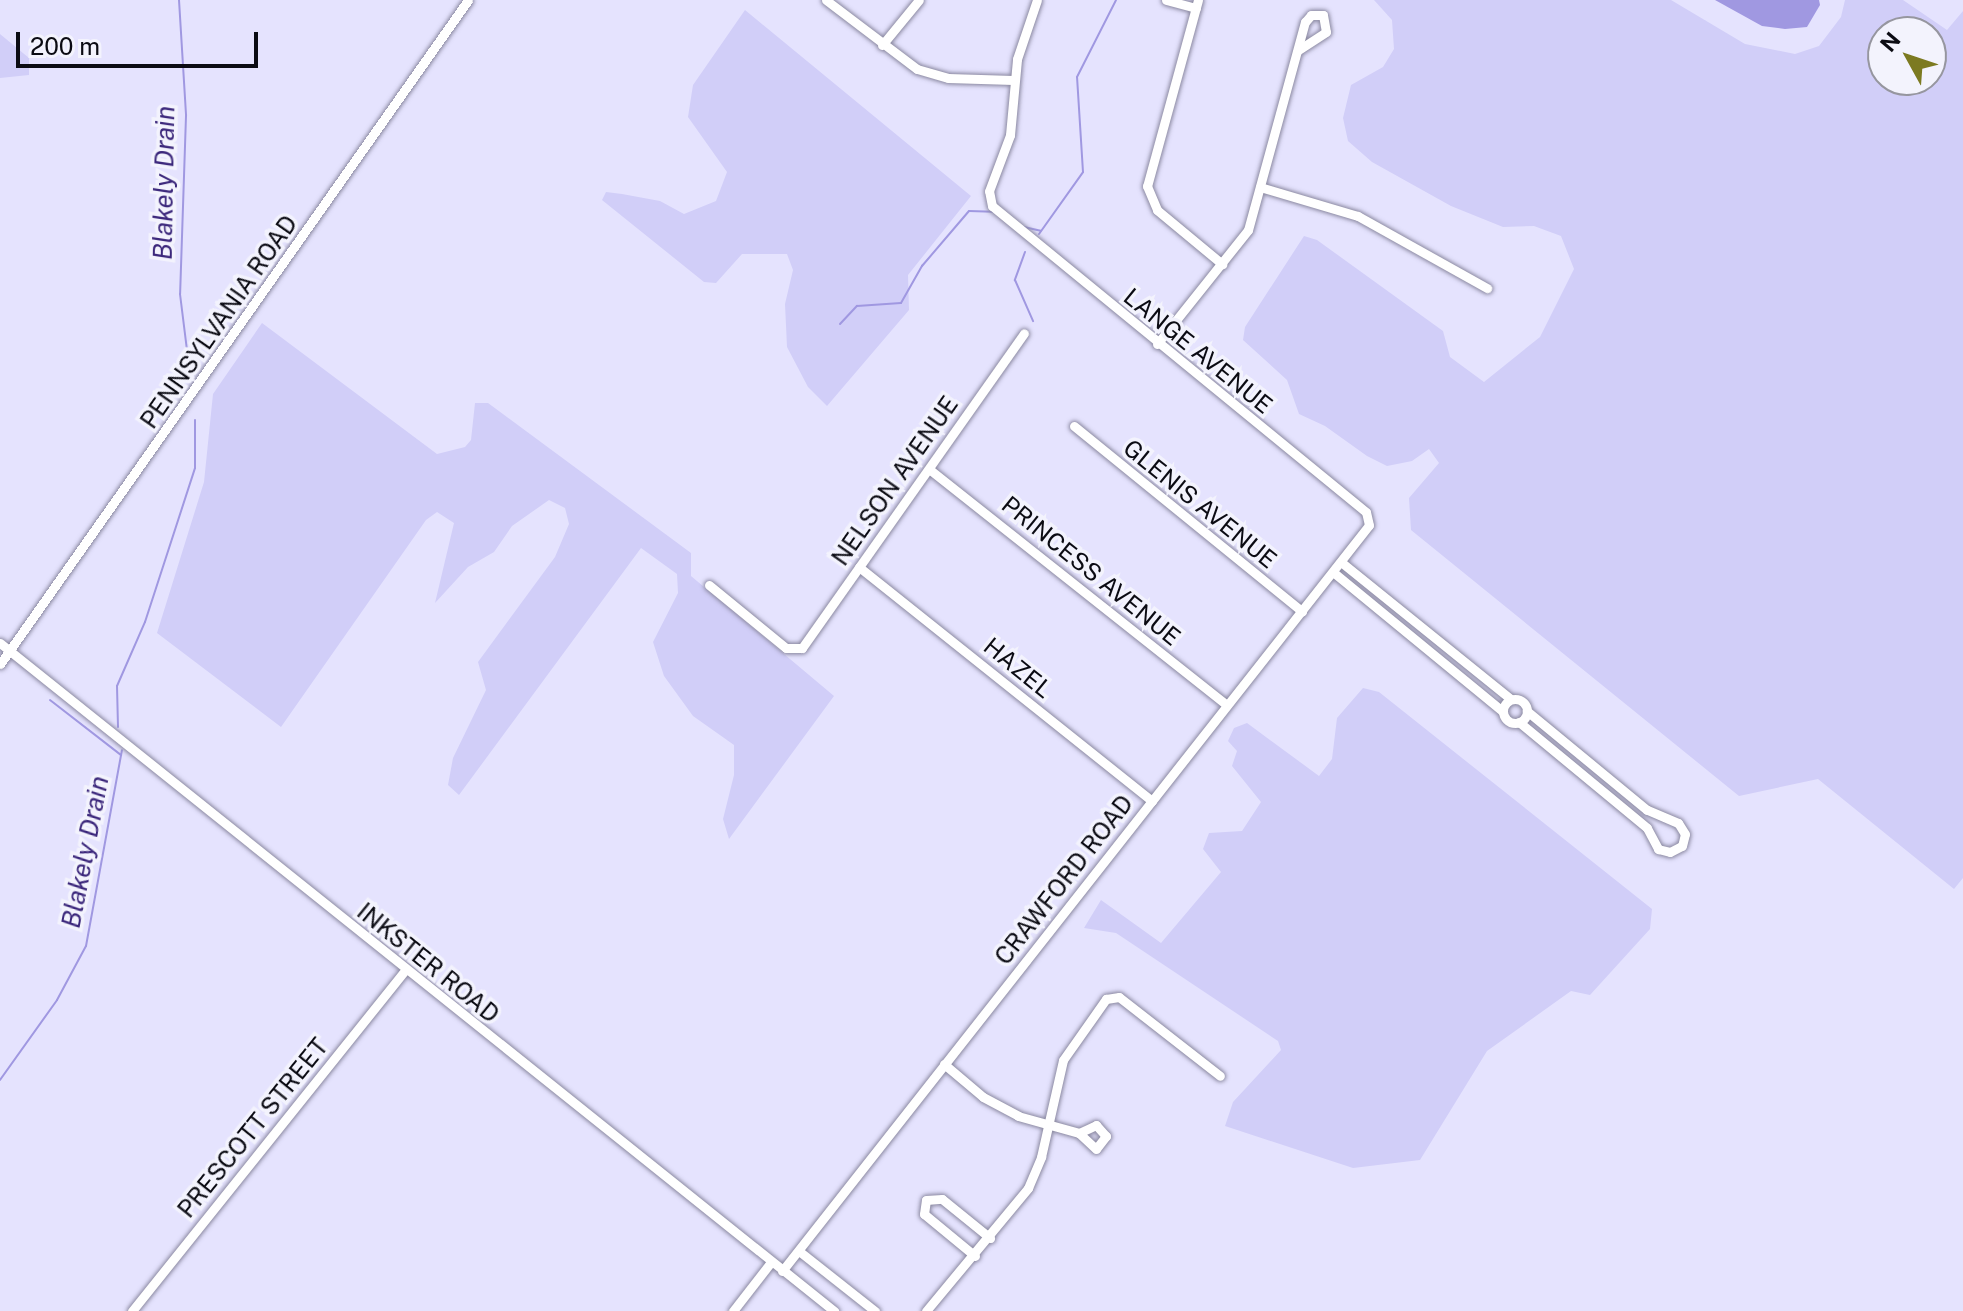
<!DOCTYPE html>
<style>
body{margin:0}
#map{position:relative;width:1963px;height:1311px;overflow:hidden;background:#e5e3fe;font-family:"Public Sans",sans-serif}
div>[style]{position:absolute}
.green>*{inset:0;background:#d1cef8}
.water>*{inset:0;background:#a098e1}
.stream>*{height:2px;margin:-1px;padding:0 1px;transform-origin:1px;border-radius:1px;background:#a098e1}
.roads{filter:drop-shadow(0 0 2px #8b89a1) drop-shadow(0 0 2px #8b89a1)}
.minor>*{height:9px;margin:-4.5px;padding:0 4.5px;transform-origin:4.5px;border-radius:4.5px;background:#fff}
.minor>.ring{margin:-4.5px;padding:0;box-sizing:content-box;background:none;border:9px solid #fff;border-radius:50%}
span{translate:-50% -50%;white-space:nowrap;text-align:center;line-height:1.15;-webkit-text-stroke:7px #f3f3fd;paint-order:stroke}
.street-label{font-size:24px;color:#0b0b13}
.water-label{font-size:26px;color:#3b277b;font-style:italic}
.north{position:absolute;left:1867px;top:16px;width:80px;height:80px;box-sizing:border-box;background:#f3f3fd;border:2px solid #96969f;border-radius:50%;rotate:310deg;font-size:22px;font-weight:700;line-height:32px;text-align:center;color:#0b0b13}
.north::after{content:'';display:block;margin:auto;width:28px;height:36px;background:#7c7a21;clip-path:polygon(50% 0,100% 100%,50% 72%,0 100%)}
.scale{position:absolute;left:16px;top:32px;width:242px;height:36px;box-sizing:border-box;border:4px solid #0b0b13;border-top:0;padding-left:10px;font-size:24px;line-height:28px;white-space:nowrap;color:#0b0b13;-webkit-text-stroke:6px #f3f3fd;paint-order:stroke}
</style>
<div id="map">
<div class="green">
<div style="clip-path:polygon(evenodd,1374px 0,1671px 0,1745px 44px,1795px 54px,1819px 46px,1841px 17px,1845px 0,1903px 0,1947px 30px,1963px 11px,1963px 878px,1954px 889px,1818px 779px,1739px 796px,1411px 530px,1409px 498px,1439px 463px,1429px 449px,1412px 461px,1387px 466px,1367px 456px,1325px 426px,1299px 414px,1287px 380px,1243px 340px,1245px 327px,1304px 236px,1317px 240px,1443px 331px,1450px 357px,1484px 382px,1540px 337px,1574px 269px,1561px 236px,1534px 226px,1503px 227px,1451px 206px,1372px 162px,1348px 141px,1343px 118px,1351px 85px,1383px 67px,1394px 49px,1392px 20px,1374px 0,1883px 32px,1931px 32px,1931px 80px,1883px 80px,1883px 32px)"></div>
<div style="clip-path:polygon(745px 10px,971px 196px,908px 275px,909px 310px,827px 406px,808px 387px,787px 347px,785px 304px,793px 270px,787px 254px,742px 254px,716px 283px,704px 282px,602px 200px,606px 192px,622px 194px,660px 201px,684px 214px,716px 201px,727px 172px,688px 117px,693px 85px)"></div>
<div style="clip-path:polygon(0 34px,29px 58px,29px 75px,0 78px)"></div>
<div style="clip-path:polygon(262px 323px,437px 454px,465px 447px,471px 440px,475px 403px,488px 403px,691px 553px,691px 576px,834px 696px,729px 839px,723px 819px,734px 775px,734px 745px,693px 716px,664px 676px,653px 642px,678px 593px,677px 574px,641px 548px,459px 795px,448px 785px,453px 758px,486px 690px,478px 662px,555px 557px,569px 524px,565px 508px,549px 500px,512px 526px,494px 552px,468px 567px,435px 603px,454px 523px,437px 512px,426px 520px,281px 727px,157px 633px,204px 482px,213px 394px)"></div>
<div style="clip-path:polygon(1363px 688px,1379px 692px,1652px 909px,1650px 929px,1590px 995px,1571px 991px,1487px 1051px,1420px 1160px,1353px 1168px,1225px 1126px,1233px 1102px,1281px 1050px,1278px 1041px,1116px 933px,1084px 928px,1101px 900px,1161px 943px,1221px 872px,1203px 849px,1209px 833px,1242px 831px,1261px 802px,1232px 766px,1237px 751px,1228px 741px,1234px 728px,1247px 723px,1319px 776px,1332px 759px,1337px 718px)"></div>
</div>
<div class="water">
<div style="clip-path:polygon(1715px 0,1819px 0,1820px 5px,1807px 27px,1785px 29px,1762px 26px)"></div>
</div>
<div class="stream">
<div style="left:179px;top:0;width:116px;rotate:86.5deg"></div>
<div style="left:186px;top:116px;width:178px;rotate:91.9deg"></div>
<div style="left:180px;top:294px;width:73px;rotate:82.9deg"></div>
<div style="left:1024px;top:227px;width:17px;rotate:13deg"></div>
<div style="left:1039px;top:234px;width:76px;rotate:-54.6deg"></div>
<div style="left:1083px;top:172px;width:95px;rotate:-93.6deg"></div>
<div style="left:1077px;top:77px;width:86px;rotate:-63.1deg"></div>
<div style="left:1025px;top:252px;width:30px;rotate:110deg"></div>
<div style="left:1015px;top:280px;width:45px;rotate:66.3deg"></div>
<div style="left:840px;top:324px;width:25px;rotate:-47deg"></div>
<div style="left:857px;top:306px;width:44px;rotate:-3.9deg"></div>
<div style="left:901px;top:303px;width:43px;rotate:-60.4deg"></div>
<div style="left:922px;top:266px;width:72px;rotate:-49.5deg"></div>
<div style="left:969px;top:211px;width:24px;rotate:2deg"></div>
<div style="left:50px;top:700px;width:90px;rotate:37.8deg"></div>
<div style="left:118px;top:727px;width:41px;rotate:-91.4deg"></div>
<div style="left:117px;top:686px;width:70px;rotate:-66.4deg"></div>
<div style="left:145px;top:622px;width:162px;rotate:-72deg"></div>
<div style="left:195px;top:468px;width:48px;rotate:-90deg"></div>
<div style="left:0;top:1080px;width:98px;rotate:-54.5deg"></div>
<div style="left:57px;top:1000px;width:61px;rotate:-61.8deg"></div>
<div style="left:86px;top:946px;width:199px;rotate:-79.6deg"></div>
</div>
<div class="roads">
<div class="minor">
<div style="left:826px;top:0;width:114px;rotate:37.2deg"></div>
<div style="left:917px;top:69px;width:32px;rotate:16deg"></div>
<div style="left:948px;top:78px;width:65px;rotate:1.8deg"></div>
<div style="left:1166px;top:0;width:31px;rotate:15deg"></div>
<div style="left:1198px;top:0;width:193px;rotate:105.3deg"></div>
<div style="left:1147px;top:186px;width:26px;rotate:67deg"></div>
<div style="left:1157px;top:210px;width:85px;rotate:39.7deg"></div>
<div style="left:882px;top:45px;width:58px;rotate:-50.6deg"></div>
<div style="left:1260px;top:187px;width:102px;rotate:16.5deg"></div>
<div style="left:1358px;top:216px;width:148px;rotate:29.2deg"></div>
<div style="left:1157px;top:344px;width:146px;rotate:-51.4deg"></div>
<div style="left:1248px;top:230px;width:216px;rotate:-74.7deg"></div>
<div style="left:1305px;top:22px;width:9px;rotate:-49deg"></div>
<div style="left:1311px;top:15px;width:12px"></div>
<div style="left:1323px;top:15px;width:17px;rotate:80deg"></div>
<div style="left:1326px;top:32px;width:33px;rotate:147deg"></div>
<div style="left:1074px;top:426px;width:294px;rotate:39.1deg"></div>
<div style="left:929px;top:469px;width:380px;rotate:38.4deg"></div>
<div style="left:1341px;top:562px;width:218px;rotate:38.9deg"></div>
<div style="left:859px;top:567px;width:375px;rotate:38.6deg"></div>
<div style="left:1333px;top:572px;width:219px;rotate:39.4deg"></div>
<div style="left:709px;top:585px;width:99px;rotate:39.3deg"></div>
<div style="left:786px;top:648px;width:16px"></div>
<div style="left:802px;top:648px;width:385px;rotate:-54.8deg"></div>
<div style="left:0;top:643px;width:1069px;rotate:38.69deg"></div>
<div style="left:0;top:664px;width:812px;rotate:-54.82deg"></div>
<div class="ring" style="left:1503px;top:699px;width:15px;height:15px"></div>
<div style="left:1519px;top:722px;width:166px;rotate:39.6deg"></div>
<div style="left:1647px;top:828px;width:24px;rotate:62deg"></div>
<div style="left:1658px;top:849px;width:12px;rotate:14deg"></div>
<div style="left:1670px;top:852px;width:13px;rotate:-27deg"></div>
<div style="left:1682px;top:846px;width:12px;rotate:-76deg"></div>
<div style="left:1685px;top:834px;width:13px;rotate:-122deg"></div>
<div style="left:1678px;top:823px;width:34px;rotate:-157deg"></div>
<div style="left:1647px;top:810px;width:156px;rotate:-140.5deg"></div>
<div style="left:944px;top:1064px;width:51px;rotate:40.2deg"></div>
<div style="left:983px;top:1097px;width:40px;rotate:28deg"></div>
<div style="left:1018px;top:1116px;width:63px;rotate:15.6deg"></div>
<div style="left:1079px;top:1133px;width:19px;rotate:-25deg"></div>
<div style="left:1096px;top:1125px;width:15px;rotate:48deg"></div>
<div style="left:1106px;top:1136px;width:16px;rotate:128deg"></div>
<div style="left:1096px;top:1149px;width:23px;rotate:-137deg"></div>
<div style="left:799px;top:1251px;width:97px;rotate:38.3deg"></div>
<div style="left:975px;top:1256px;width:66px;rotate:-140.5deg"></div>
<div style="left:924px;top:1214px;width:14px;rotate:-82deg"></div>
<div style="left:926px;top:1200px;width:16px;rotate:-4deg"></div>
<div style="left:942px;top:1199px;width:62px;rotate:39.1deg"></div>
<div style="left:782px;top:1271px;width:949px;rotate:-51.8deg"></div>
<div style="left:1369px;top:525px;width:13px;rotate:-103deg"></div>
<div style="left:1366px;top:512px;width:483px;rotate:-140.7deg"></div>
<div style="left:992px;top:206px;width:15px;rotate:-101deg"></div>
<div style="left:989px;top:191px;width:60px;rotate:-69.4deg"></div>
<div style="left:1010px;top:135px;width:76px;rotate:-84.7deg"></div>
<div style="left:1017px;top:59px;width:62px;rotate:-71.3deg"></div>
<div style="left:132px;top:1311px;width:437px;rotate:-51.3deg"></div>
<div style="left:733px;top:1311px;width:62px;rotate:-52.2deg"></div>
<div style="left:926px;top:1311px;width:160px;rotate:-50.3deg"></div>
<div style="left:1028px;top:1188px;width:34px;rotate:-67deg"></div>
<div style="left:1041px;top:1157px;width:99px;rotate:-77.2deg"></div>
<div style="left:1063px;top:1060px;width:75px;rotate:-54.8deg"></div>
<div style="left:1106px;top:999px;width:13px;rotate:-9deg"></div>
<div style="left:1119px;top:997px;width:128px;rotate:38deg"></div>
</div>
</div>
<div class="street-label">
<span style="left:219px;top:322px;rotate:-55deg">PENNSYLVANIA ROAD</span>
<span style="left:1198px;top:351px;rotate:39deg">LANGE AVENUE</span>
<span style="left:895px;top:481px;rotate:-55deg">NELSON AVENUE</span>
<span style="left:1200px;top:504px;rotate:39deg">GLENIS AVENUE</span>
<span style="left:1091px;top:571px;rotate:39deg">PRINCESS AVENUE</span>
<span style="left:1018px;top:668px;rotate:39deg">HAZEL</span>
<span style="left:1064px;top:880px;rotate:-52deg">CRAWFORD ROAD</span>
<span style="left:428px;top:963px;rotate:39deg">INKSTER ROAD</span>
<span style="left:253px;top:1128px;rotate:-51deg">PRESCOTT STREET</span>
</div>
<div class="water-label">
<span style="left:164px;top:183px;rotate:-89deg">Blakely Drain</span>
<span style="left:85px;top:852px;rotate:-79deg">Blakely Drain</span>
</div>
<div class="north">N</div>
<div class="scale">200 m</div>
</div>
